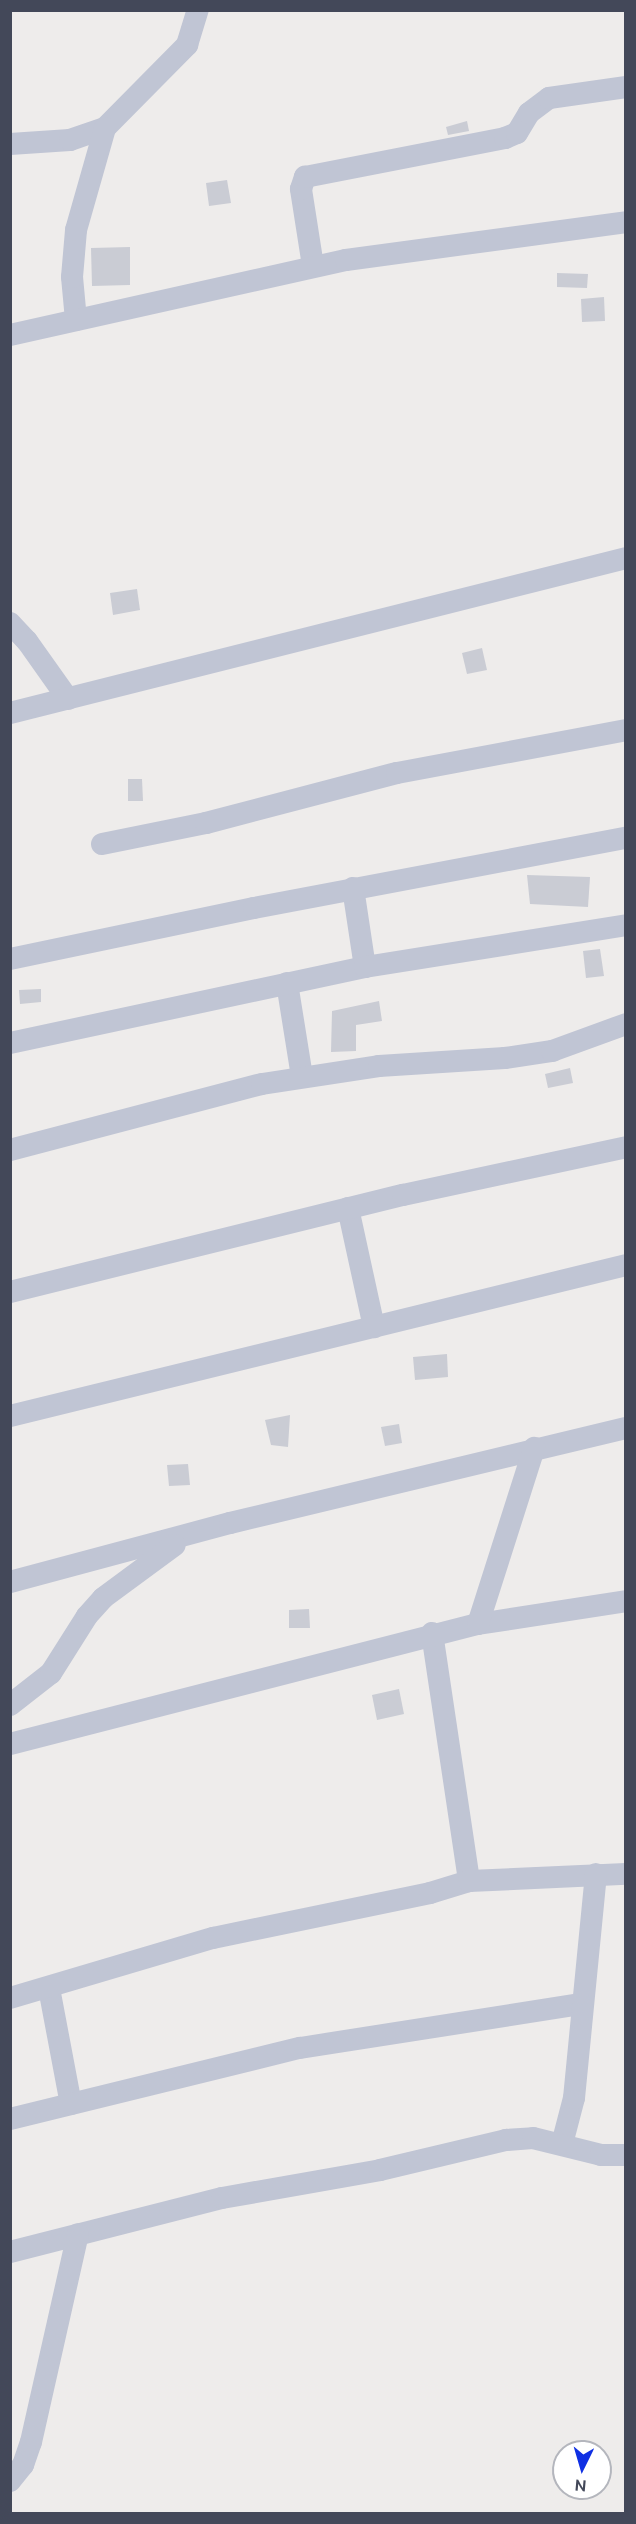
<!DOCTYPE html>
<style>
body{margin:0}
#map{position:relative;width:636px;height:2524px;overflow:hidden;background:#eeeceb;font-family:Ubuntu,sans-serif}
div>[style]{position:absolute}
.building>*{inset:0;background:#caccd4}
.minor>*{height:22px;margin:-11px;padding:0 11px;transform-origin:11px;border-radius:11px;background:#c0c5d4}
span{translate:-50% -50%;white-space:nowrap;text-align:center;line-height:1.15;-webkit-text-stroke:4.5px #fff;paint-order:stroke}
.frame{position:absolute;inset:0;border:12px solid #434859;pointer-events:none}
.north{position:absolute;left:552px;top:2440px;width:60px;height:60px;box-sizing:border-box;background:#fff;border:2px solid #b4b6bd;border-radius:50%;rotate:185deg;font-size:16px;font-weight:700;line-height:24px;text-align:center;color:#434859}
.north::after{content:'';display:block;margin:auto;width:21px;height:27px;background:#1030e3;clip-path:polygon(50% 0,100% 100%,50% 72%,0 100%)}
</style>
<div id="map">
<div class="building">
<div style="clip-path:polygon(467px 121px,469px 131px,448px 135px,446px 127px)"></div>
<div style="clip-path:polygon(227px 180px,231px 203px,209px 206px,206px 183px)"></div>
<div style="clip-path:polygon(130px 247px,130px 285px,92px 286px,91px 248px)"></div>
<div style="clip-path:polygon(557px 273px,588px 274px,587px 288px,557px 287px)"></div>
<div style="clip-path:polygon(604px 297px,605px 321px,582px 322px,581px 299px)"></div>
<div style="clip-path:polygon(137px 589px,140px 610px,113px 615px,110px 593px)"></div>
<div style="clip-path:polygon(482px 648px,487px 670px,467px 674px,462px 653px)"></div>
<div style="clip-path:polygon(128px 779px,142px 779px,143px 801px,128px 801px)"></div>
<div style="clip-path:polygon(527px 875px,590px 877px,588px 907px,530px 904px)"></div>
<div style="clip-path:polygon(600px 949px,604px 976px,586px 978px,583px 951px)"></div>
<div style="clip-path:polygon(41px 989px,41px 1002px,20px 1004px,19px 990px)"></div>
<div style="clip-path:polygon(379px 1001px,382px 1021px,356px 1025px,356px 1051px,331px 1052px,332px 1011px)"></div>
<div style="clip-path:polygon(570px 1068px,573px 1083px,548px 1088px,545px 1074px)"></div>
<div style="clip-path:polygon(447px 1354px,448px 1377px,415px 1380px,413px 1357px)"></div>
<div style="clip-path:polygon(290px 1415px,288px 1447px,271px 1445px,265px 1420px)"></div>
<div style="clip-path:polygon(399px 1424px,402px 1443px,385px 1446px,381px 1427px)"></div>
<div style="clip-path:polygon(188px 1464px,190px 1485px,169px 1486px,167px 1465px)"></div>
<div style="clip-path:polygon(309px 1609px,310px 1628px,289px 1628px,289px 1610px)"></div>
<div style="clip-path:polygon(399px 1689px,404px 1714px,377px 1720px,372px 1695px)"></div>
</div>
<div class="minor">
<div style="left:10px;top:144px;width:60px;rotate:-3.8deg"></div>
<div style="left:70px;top:140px;width:37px;rotate:-19deg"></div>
<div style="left:105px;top:128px;width:117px;rotate:-45.3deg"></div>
<div style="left:187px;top:45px;width:37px;rotate:-73deg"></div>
<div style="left:313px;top:266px;width:78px;rotate:-98.9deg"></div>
<div style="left:301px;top:189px;width:13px;rotate:-72deg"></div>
<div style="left:305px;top:177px;width:204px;rotate:-11deg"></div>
<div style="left:505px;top:138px;width:13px;rotate:-23deg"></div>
<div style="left:517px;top:133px;width:23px;rotate:-59deg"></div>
<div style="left:529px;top:113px;width:25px;rotate:-37deg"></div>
<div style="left:549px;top:98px;width:78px;rotate:-8.1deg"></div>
<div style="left:76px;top:320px;width:43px;rotate:-95.3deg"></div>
<div style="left:72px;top:277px;width:47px;rotate:-85.1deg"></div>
<div style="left:76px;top:230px;width:106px;rotate:-74.1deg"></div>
<div style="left:10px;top:335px;width:344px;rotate:-12.6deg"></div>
<div style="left:346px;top:260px;width:283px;rotate:-7.7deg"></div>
<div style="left:10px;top:623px;width:25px;rotate:47deg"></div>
<div style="left:27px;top:641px;width:71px;rotate:54.7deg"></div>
<div style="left:10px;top:713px;width:635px;rotate:-14.12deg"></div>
<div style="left:102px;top:844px;width:106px;rotate:-11.4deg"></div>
<div style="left:206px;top:823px;width:197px;rotate:-14.7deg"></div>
<div style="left:397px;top:773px;width:233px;rotate:-10.6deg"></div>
<div style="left:353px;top:888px;width:80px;rotate:81.4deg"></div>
<div style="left:10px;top:959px;width:249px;rotate:-11.8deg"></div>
<div style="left:254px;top:908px;width:379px;rotate:-10.7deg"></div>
<div style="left:287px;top:983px;width:95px;rotate:80.9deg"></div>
<div style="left:10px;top:1043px;width:363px;rotate:-12.1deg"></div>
<div style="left:365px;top:967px;width:264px;rotate:-9.1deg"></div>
<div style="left:10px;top:1150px;width:260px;rotate:-14.7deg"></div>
<div style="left:262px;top:1084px;width:118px;rotate:-8.7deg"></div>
<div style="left:379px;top:1066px;width:126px;rotate:-3.6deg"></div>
<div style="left:505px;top:1058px;width:48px;rotate:-8.5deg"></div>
<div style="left:552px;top:1051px;width:79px;rotate:-20deg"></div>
<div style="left:348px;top:1208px;width:122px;rotate:77.7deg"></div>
<div style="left:10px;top:1292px;width:405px;rotate:-13.9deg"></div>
<div style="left:403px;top:1195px;width:228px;rotate:-12.1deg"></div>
<div style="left:10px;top:1416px;width:634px;rotate:-13.77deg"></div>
<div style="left:10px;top:1582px;width:228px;rotate:-15deg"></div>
<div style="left:230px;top:1523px;width:407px;rotate:-13.5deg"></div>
<div style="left:478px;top:1624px;width:150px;rotate:-8.8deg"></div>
<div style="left:432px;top:1633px;width:251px;rotate:81.5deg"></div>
<div style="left:10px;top:1705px;width:52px;rotate:-38deg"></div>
<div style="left:51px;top:1673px;width:67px;rotate:-57.7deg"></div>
<div style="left:87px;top:1616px;width:24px;rotate:-48deg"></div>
<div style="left:103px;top:1598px;width:89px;rotate:-36.4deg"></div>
<div style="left:10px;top:1744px;width:483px;rotate:-14.4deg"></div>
<div style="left:478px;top:1624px;width:185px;rotate:-72.3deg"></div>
<div style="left:49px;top:1988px;width:118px;rotate:79.3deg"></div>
<div style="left:10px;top:1998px;width:212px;rotate:-16.5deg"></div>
<div style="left:213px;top:1938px;width:222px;rotate:-11.7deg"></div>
<div style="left:430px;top:1893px;width:41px;rotate:-17.1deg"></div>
<div style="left:469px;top:1881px;width:157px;rotate:-2.6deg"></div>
<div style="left:10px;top:2119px;width:299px;rotate:-13.8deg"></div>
<div style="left:300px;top:2048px;width:283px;rotate:-8.9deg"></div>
<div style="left:562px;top:2144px;width:48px;rotate:-75.4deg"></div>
<div style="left:574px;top:2098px;width:225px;rotate:-84.4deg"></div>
<div style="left:10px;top:2252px;width:219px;rotate:-14.3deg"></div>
<div style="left:222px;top:2198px;width:160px;rotate:-10deg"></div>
<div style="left:380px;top:2170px;width:130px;rotate:-13.4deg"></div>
<div style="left:506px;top:2140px;width:27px;rotate:-4deg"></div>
<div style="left:533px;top:2138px;width:70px;rotate:14deg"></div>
<div style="left:601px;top:2155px;width:25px"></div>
<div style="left:10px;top:2481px;width:21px;rotate:-51deg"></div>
<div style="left:23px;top:2465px;width:24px;rotate:-71deg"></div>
<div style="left:31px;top:2442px;width:213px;rotate:-77.3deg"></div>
</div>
<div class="frame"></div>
<div class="north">N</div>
</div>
